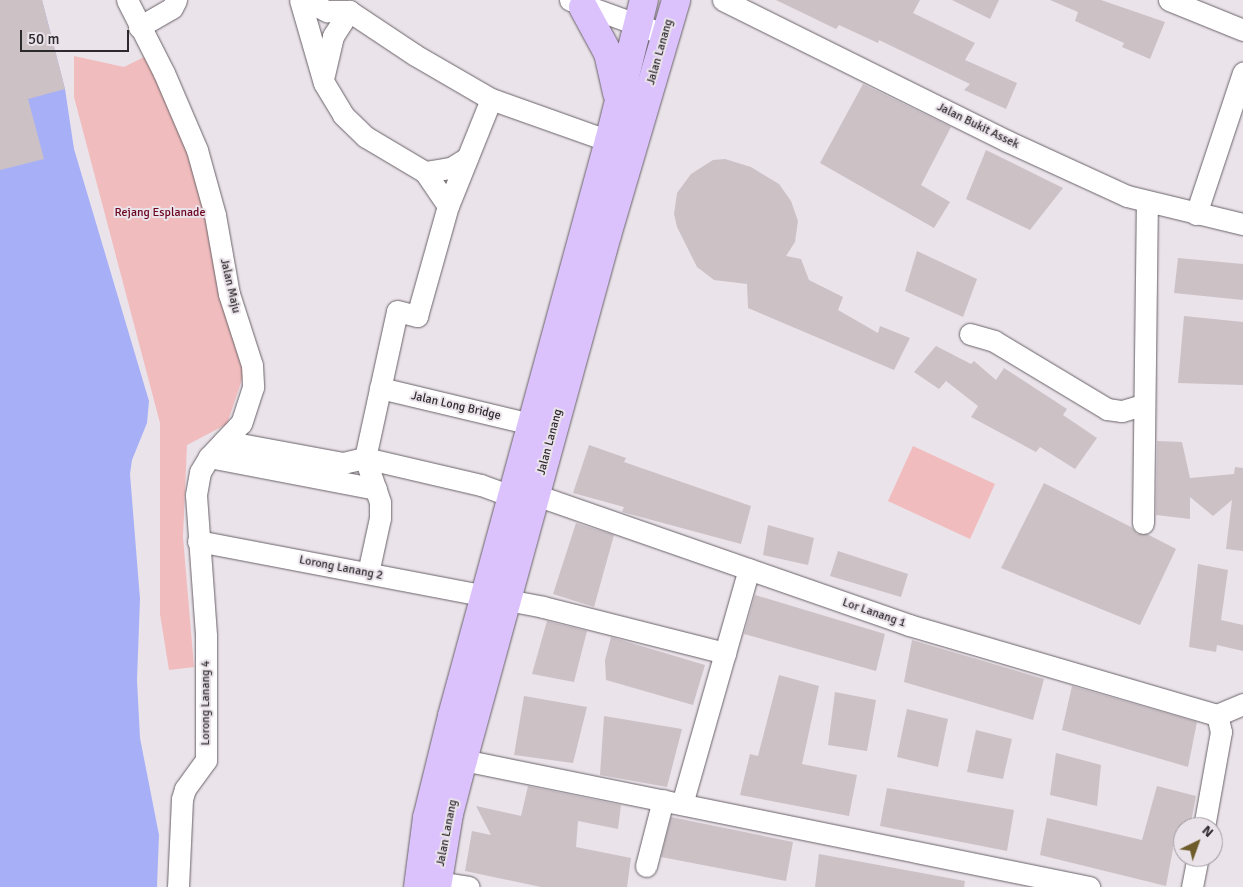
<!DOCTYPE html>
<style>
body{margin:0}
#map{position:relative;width:1243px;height:887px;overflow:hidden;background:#eae3ea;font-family:Signika,sans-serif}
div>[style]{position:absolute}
.green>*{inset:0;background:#f1bcbd}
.water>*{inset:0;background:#a7b0f7}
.building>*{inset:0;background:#ccc1c5}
.roads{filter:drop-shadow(0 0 1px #696268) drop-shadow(0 0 1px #696268)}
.minor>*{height:21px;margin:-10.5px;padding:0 10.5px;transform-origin:10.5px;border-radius:10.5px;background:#fff}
.major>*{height:28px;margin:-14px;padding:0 14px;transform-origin:14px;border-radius:14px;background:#dbc2fd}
span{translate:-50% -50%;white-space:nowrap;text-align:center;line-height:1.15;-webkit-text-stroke:4px #eae3ea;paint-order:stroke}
.street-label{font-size:12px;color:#2d2a2d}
.park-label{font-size:12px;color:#6b031f}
.north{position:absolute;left:1173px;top:817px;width:50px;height:50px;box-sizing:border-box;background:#eae3ea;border:1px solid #9e999e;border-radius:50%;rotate:42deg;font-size:14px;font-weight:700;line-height:20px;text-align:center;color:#2d2a2d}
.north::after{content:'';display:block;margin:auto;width:18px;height:22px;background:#6e5c2a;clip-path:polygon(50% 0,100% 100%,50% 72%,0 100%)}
.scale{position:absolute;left:20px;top:30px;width:109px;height:22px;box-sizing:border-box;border:2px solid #2d2a2d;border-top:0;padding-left:6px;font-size:15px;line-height:18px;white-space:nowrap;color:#2d2a2d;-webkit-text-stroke:4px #eae3ea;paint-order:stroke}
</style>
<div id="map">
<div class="green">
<div style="clip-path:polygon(152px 53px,209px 195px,248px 362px,227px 424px,187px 445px,183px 537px,194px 667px,169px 670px,160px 614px,160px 423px,74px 97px,74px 56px,124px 67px)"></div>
<div style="clip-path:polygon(913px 446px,995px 484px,970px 539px,888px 501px)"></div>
</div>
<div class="water">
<div style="clip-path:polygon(0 0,42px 0,65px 89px,74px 149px,149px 401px,147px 423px,132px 460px,130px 474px,140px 599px,137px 680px,140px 738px,159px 835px,157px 887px,0 887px)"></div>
</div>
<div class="building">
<div style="clip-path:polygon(0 0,42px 0,65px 89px,28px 99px,44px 159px,0 170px)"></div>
<div style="clip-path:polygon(776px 0,920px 0,913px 13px,975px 43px,965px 60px,1017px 83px,1006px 109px,964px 90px,970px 84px,879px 40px,878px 43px,839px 25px,836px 29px)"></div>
<div style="clip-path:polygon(952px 0,999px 0,990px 19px)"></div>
<div style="clip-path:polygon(1050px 0,1101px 0,1165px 22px,1150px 59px,1122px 47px,1124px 43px,1075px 21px,1078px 12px)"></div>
<div style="clip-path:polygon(863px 84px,951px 127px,921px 185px,950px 202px,934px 228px,820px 163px)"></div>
<div style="clip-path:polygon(986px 150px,1063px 188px,1030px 230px,966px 199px)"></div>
<div style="clip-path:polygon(725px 159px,751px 167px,779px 184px,791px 201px,798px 221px,795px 242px,786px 256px,801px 259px,809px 280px,843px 297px,838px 310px,878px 333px,880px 326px,910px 338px,894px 370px,748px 308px,747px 284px,714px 280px,697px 267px,677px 227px,674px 214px,677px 193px,691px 174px,713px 160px)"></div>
<div style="clip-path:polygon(917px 251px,977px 279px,963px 317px,905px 291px)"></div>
<div style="clip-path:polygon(1178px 258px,1243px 264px,1243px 300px,1174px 293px)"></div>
<div style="clip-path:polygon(1184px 316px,1243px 322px,1243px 385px,1178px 383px)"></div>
<div style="clip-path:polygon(936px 346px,971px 364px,974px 361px,996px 380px,1004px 368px,1067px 409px,1063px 415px,1097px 438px,1075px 469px,1040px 447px,1036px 452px,971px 417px,978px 406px,946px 381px,939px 389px,914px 372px)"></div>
<div style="clip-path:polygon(1157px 441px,1182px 442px,1190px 478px,1234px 474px,1235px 467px,1243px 468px,1243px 551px,1226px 549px,1232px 500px,1213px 516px,1190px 497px,1190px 519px,1156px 515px)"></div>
<div style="clip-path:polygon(589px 445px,626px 458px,624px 462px,751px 506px,741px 544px,622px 512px,624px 507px,573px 493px)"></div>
<div style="clip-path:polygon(1044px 483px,1131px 527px,1137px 534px,1147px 534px,1176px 549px,1140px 625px,1001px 568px)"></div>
<div style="clip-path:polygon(576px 523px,614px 535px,594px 607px,553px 594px)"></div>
<div style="clip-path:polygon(768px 525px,814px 538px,808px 565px,763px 555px)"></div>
<div style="clip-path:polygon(838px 551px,908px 574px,901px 597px,830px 576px)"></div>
<div style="clip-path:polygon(1198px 564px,1228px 570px,1221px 620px,1243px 625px,1243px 651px,1217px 645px,1216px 652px,1189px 647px)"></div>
<div style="clip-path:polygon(755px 595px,885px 634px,876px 671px,744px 634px)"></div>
<div style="clip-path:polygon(547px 621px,587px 631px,574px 682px,532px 674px)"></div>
<div style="clip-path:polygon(611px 637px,705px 665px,693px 705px,606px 680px,605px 660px)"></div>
<div style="clip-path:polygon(912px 640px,1044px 679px,1033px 720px,904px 682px)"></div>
<div style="clip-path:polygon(779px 675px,819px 686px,802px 764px,857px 775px,849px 816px,740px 795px,750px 754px,758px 756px)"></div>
<div style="clip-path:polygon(1072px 686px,1197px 722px,1188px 767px,1062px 730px)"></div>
<div style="clip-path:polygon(835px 692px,876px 700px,867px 751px,828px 745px)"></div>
<div style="clip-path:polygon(524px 696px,587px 707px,573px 763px,514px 755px)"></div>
<div style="clip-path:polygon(907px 709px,948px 719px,938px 767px,897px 757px)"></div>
<div style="clip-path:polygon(604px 716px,682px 729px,667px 787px,600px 775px)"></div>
<div style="clip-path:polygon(976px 730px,1012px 739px,1003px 779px,967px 772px)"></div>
<div style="clip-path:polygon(1056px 753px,1101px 765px,1097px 806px,1050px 795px)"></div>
<div style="clip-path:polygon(528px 786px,621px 805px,618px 829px,578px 821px,576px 847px,631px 858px,627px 887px,541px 887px,465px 871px,472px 831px,491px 835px,476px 806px,521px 816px)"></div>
<div style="clip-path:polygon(1157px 786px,1196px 796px,1190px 827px,1177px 828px,1166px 886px,1040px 855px,1047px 818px,1142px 840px)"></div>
<div style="clip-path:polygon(887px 788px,1014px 810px,1007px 851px,880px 826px)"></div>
<div style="clip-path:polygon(671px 817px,793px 842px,786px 881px,661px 857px)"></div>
<div style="clip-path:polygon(819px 854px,965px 881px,964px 887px,815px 887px)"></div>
</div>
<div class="roads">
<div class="minor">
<div style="left:127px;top:0;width:82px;rotate:63.1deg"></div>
<div style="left:164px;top:73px;width:84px;rotate:66.8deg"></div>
<div style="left:197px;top:150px;width:67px;rotate:74.5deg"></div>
<div style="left:215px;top:215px;width:80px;rotate:80deg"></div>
<div style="left:229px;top:294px;width:75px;rotate:72.1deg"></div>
<div style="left:252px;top:365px;width:22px;rotate:87deg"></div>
<div style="left:253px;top:387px;width:38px;rotate:108deg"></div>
<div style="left:241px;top:423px;width:47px;rotate:133.3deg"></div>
<div style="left:209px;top:457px;width:17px;rotate:121deg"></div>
<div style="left:200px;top:472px;width:23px;rotate:100deg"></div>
<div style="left:196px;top:495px;width:141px;rotate:85.9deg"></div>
<div style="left:206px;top:636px;width:124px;rotate:90deg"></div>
<div style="left:206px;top:760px;width:36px;rotate:126deg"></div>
<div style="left:185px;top:789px;width:10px;rotate:107deg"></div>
<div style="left:182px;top:799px;width:88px;rotate:92.6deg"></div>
<div style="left:300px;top:0;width:86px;rotate:73.9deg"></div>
<div style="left:324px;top:83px;width:37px;rotate:59deg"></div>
<div style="left:343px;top:115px;width:32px;rotate:44deg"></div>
<div style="left:366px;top:137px;width:69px;rotate:30.7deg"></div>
<div style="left:425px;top:172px;width:41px;rotate:55.9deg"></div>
<div style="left:305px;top:0;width:25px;rotate:27deg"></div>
<div style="left:327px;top:11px;width:22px"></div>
<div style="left:349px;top:11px;width:79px;rotate:33.7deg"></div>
<div style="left:415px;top:55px;width:88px;rotate:30.1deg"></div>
<div style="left:491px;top:99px;width:125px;rotate:19.6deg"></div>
<div style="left:570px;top:0;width:102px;rotate:20deg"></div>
<div style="left:723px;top:0;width:317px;rotate:26.4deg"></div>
<div style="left:1007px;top:141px;width:132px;rotate:24.6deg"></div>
<div style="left:1127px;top:196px;width:119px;rotate:13.6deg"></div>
<div style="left:1169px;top:0;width:80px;rotate:22.1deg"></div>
<div style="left:139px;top:27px;width:38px;rotate:-30deg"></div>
<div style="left:172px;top:8px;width:9px;rotate:-63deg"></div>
<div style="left:324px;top:75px;width:40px;rotate:-77deg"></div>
<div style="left:333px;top:36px;width:30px;rotate:-57deg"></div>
<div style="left:425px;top:172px;width:26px;rotate:-9deg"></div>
<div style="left:451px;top:168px;width:19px;rotate:-32deg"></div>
<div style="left:1196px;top:214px;width:149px;rotate:-71.6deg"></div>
<div style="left:970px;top:334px;width:25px;rotate:16deg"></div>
<div style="left:994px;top:341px;width:132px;rotate:31deg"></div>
<div style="left:1107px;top:409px;width:15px;rotate:8deg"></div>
<div style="left:1122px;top:411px;width:22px;rotate:-16deg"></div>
<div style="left:380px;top:388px;width:155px;rotate:13.4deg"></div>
<div style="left:224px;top:441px;width:121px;rotate:10.5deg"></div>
<div style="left:343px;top:463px;width:23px;rotate:-13deg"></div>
<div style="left:365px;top:458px;width:119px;rotate:13.1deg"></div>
<div style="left:481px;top:485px;width:33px;rotate:20deg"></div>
<div style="left:209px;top:457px;width:170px;rotate:10.8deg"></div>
<div style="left:536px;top:495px;width:395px;rotate:19.2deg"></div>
<div style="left:909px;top:625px;width:321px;rotate:16.3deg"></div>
<div style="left:1143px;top:523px;width:320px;rotate:-89.3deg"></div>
<div style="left:198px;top:541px;width:351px;rotate:10.8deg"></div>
<div style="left:543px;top:607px;width:188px;rotate:14.2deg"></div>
<div style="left:368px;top:573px;width:56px;rotate:-77.7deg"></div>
<div style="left:380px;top:518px;width:16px;rotate:-90deg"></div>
<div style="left:380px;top:502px;width:46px;rotate:-108.8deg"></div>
<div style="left:365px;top:458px;width:150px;rotate:-77.7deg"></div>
<div style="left:397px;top:311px;width:21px;rotate:14deg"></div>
<div style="left:417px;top:316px;width:114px;rotate:-74.3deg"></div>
<div style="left:448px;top:206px;width:115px;rotate:-68.1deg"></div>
<div style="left:1217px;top:715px;width:28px;rotate:-23deg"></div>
<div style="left:463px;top:760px;width:639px;rotate:11.47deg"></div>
<div style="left:682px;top:804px;width:244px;rotate:-74.1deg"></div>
<div style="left:1204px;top:827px;width:97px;rotate:-79.9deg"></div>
<div style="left:1221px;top:732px;width:17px;rotate:-103deg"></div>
<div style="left:646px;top:866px;width:68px;rotate:-75.6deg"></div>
<div style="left:438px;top:882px;width:31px;rotate:9deg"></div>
<div style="left:1192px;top:887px;width:31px;rotate:-79deg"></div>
</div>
<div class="major">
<div style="left:583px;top:7px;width:52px;rotate:61.5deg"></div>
<div style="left:608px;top:53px;width:41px;rotate:77.3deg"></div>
<div style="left:418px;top:887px;width:70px;rotate:-82.6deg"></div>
<div style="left:427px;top:818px;width:105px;rotate:-76.2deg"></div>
<div style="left:452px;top:716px;width:596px;rotate:-74.73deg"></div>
<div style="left:609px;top:141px;width:145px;rotate:-76.1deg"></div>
<div style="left:437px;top:887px;width:74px;rotate:-80.7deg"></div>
<div style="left:449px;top:814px;width:56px;rotate:-75.5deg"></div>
<div style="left:463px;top:760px;width:544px;rotate:-74.66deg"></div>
<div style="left:607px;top:235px;width:245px;rotate:-73.6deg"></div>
</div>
</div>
<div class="street-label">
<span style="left:660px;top:52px;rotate:-74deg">Jalan Lanang</span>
<span style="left:978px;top:126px;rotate:26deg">Jalan Bukit Assek</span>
<span style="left:230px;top:286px;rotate:77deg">Jalan Maju</span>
<span style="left:456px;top:406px;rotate:13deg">Jalan Long Bridge</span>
<span style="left:550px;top:442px;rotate:-75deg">Jalan Lanang</span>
<span style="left:341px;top:568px;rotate:11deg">Lorong Lanang 2</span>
<span style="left:874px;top:613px;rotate:19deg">Lor Lanang 1</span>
<span style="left:206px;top:703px;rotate:-90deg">Lorong Lanang 4</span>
<span style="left:447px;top:833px;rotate:-79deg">Jalan Lanang</span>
</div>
<div class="park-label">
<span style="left:160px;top:213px">Rejang Esplanade</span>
</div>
<div class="north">N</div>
<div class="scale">50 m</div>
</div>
